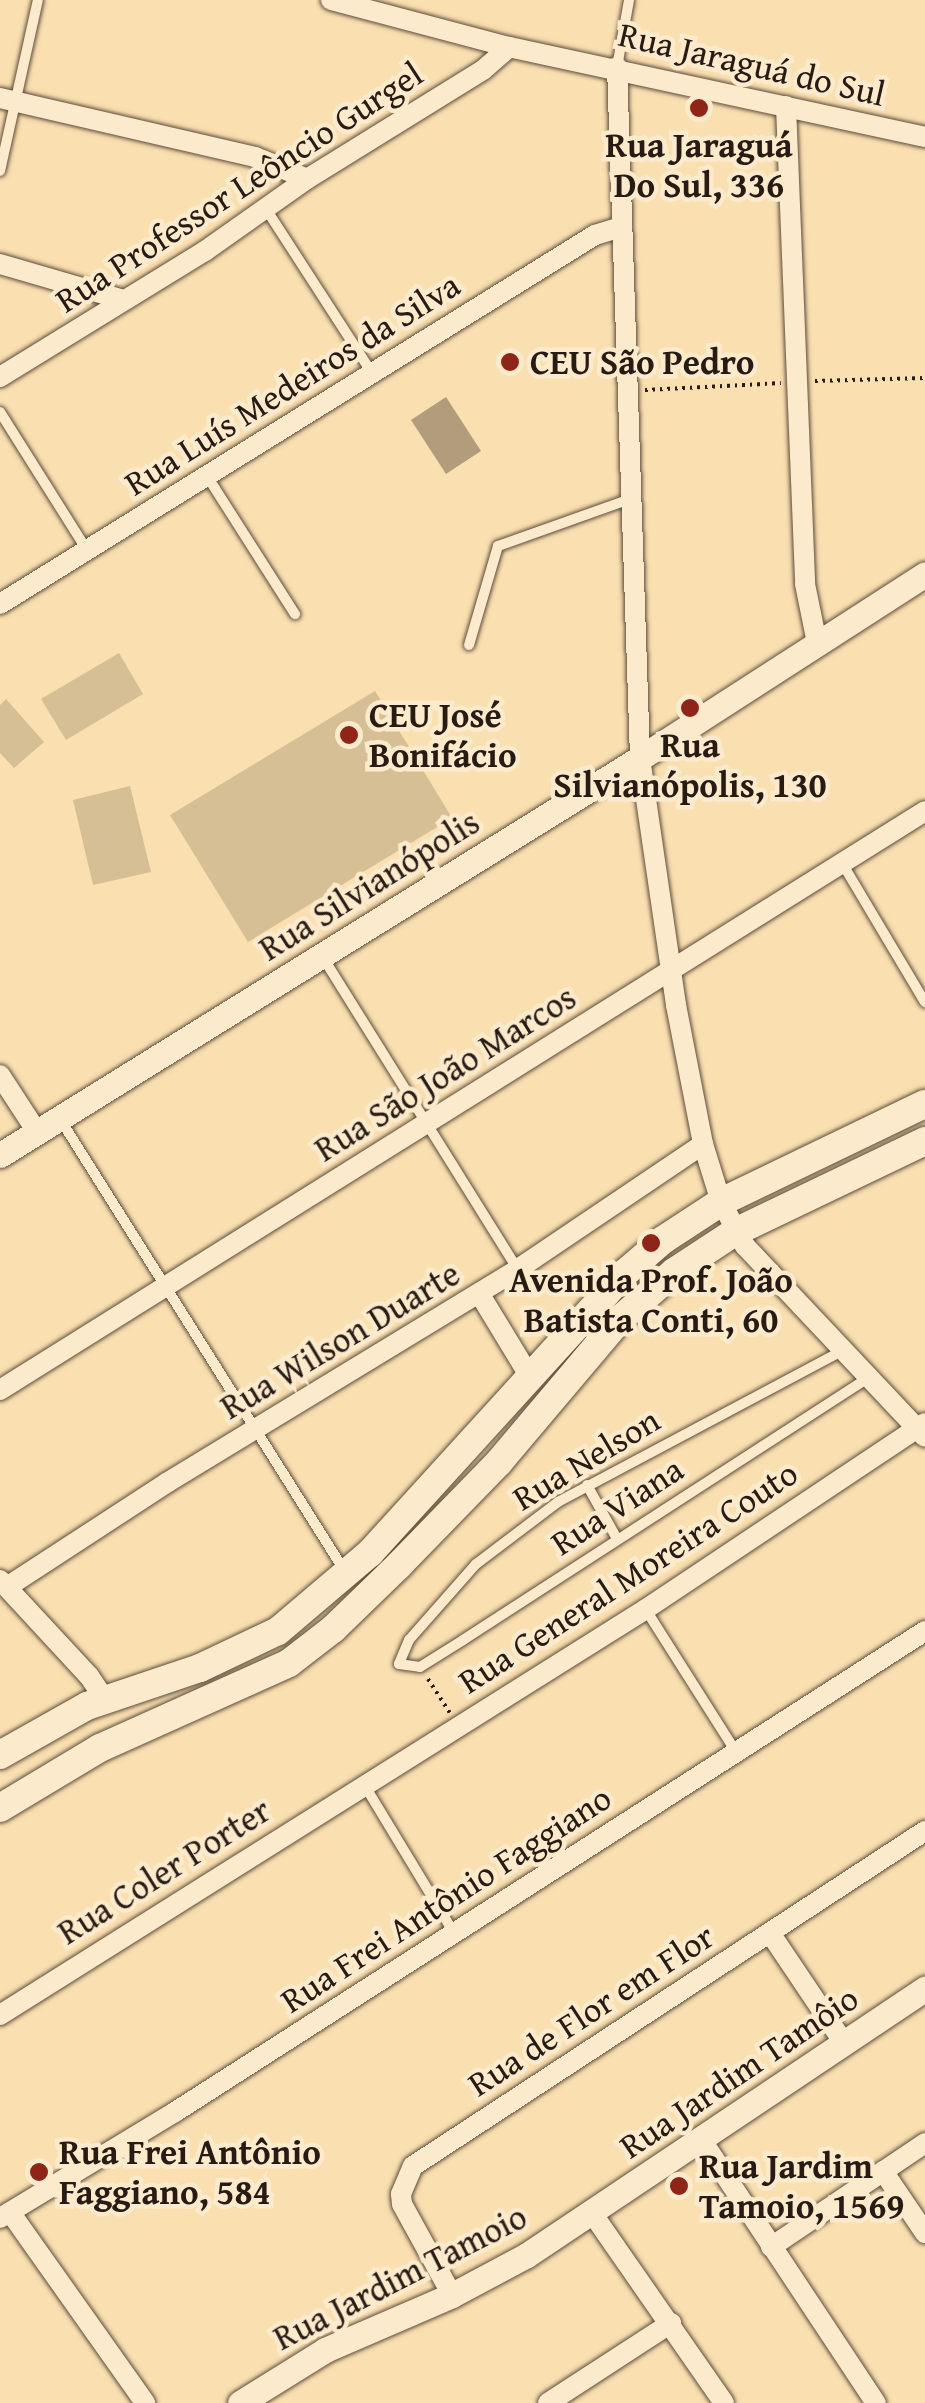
<!DOCTYPE html>
<meta charset="utf-8">
<style>
body{margin:0}
#map{position:relative;width:925px;height:2403px;overflow:hidden;background:#fadfb0;font-family:"Gentium Book Plus",serif}
div>[style]{position:absolute}
.green>*{inset:0;background:#d6be95}
.water>*{inset:0;background:#b39c7b}
.path>*{height:4px;margin-top:-2px;transform-origin:0;background:repeating-linear-gradient(90deg,#281b14 0 2.5px,transparent 0 7.5px)}
.roads{filter:drop-shadow(0 0 2px #5c4c3b) drop-shadow(0 0 2px #5c4c3b)}
.service>*{height:10px;margin:-5px;padding:0 5px;transform-origin:5px;border-radius:5px;background:#fceacc}
.minor>*{height:20px;margin:-10px;padding:0 10px;transform-origin:10px;border-radius:10px;background:#fceacc}
.tertiary>*{height:25px;margin:-12.5px;padding:0 12.5px;transform-origin:12.5px;border-radius:12.5px;background:#fceacc}
.secondary>*{height:28px;margin:-14px;padding:0 14px;transform-origin:14px;border-radius:14px;background:#fceacc}
.dots>*{width:28px;height:28px;translate:-50% -50%;box-sizing:border-box;border:5px solid #fceacc;border-radius:50%}
span{translate:-50% -50%;white-space:nowrap;text-align:center;line-height:1.15;-webkit-text-stroke:9px #fceacc;paint-order:stroke}
.street-label{font-size:35px;color:#281b14}
.poi-label{font-size:35px;color:#281b14;font-weight:700}
.left{translate:0 -50%;text-align:left}
</style>
<div id="map">
<div class="green">
<div style="clip-path:polygon(119px 653px,143px 694px,66px 740px,41px 699px)"></div>
<div style="clip-path:polygon(375px 691px,452px 818px,248px 942px,170px 815px)"></div>
<div style="clip-path:polygon(6px 699px,44px 742px,14px 768px,0 753px,0 705px)"></div>
<div style="clip-path:polygon(130px 786px,151px 872px,93px 885px,73px 800px)"></div>
</div>
<div class="water">
<div style="clip-path:polygon(446px 397px,481px 451px,446px 474px,411px 420px)"></div>
</div>
<div class="path">
<div style="left:815px;top:381px;width:110px;rotate:-1.6deg"></div>
<div style="left:645px;top:390px;width:136px;rotate:-2.9deg"></div>
<div style="left:428px;top:1679px;width:40px;rotate:57.1deg"></div>
</div>
<div class="roads">
<div class="service">
<div style="left:617px;top:67px;width:68px;rotate:-79.8deg"></div>
<div style="left:0;top:171px;width:175px;rotate:-77.5deg"></div>
<div style="left:266px;top:209px;width:195px;rotate:57.1deg"></div>
<div style="left:0;top:412px;width:163px;rotate:57.8deg"></div>
<div style="left:207px;top:476px;width:164px;rotate:57.5deg"></div>
<div style="left:469px;top:645px;width:103px;rotate:-73.7deg"></div>
<div style="left:498px;top:546px;width:143px;rotate:-19.6deg"></div>
<div style="left:842px;top:863px;width:162px;rotate:59.2deg"></div>
<div style="left:322px;top:956px;width:368px;rotate:58deg"></div>
<div style="left:60px;top:1119px;width:533px;rotate:57.8deg"></div>
<div style="left:840px;top:1352px;width:319px;rotate:152deg"></div>
<div style="left:558px;top:1502px;width:103px;rotate:142.9deg"></div>
<div style="left:476px;top:1564px;width:101px;rotate:131.4deg"></div>
<div style="left:409px;top:1640px;width:26px;rotate:113deg"></div>
<div style="left:399px;top:1664px;width:21px;rotate:8deg"></div>
<div style="left:420px;top:1667px;width:51px;rotate:-32.1deg"></div>
<div style="left:463px;top:1640px;width:480px;rotate:-32.9deg"></div>
<div style="left:587px;top:1485px;width:60px;rotate:60.9deg"></div>
<div style="left:646px;top:1610px;width:168px;rotate:57.6deg"></div>
<div style="left:365px;top:1786px;width:172px;rotate:58.8deg"></div>
</div>
<div class="minor">
<div style="left:331px;top:0;width:184px;rotate:14.8deg"></div>
<div style="left:509px;top:47px;width:426px;rotate:12.2deg"></div>
<div style="left:617px;top:67px;width:691px;rotate:88.09deg"></div>
<div style="left:640px;top:758px;width:250px;rotate:81.7deg"></div>
<div style="left:676px;top:1005px;width:142px;rotate:79deg"></div>
<div style="left:703px;top:1144px;width:61px;rotate:72.8deg"></div>
<div style="left:721px;top:1202px;width:50px;rotate:61.4deg"></div>
<div style="left:745px;top:1246px;width:262px;rotate:46.7deg"></div>
<div style="left:0;top:98px;width:262px;rotate:13deg"></div>
<div style="left:255px;top:157px;width:56px;rotate:22.9deg"></div>
<div style="left:786px;top:106px;width:478px;rotate:87.7deg"></div>
<div style="left:805px;top:584px;width:60px;rotate:78.5deg"></div>
<div style="left:0;top:264px;width:129px;rotate:16.2deg"></div>
<div style="left:0;top:377px;width:241px;rotate:-31.6deg"></div>
<div style="left:205px;top:251px;width:125px;rotate:-35.2deg"></div>
<div style="left:307px;top:179px;width:207px;rotate:-31.8deg"></div>
<div style="left:483px;top:70px;width:35px;rotate:-41deg"></div>
<div style="left:0;top:604px;width:700px;rotate:-31.81deg"></div>
<div style="left:595px;top:235px;width:28px;rotate:-17deg"></div>
<div style="left:0;top:1075px;width:68px;rotate:57deg"></div>
<div style="left:479px;top:1293px;width:98px;rotate:58.7deg"></div>
<div style="left:0;top:1390px;width:1091px;rotate:-32.04deg"></div>
<div style="left:0;top:1580px;width:131px;rotate:47.2deg"></div>
<div style="left:89px;top:1676px;width:27px;rotate:56deg"></div>
<div style="left:7px;top:1587px;width:192px;rotate:-33.1deg"></div>
<div style="left:168px;top:1482px;width:410px;rotate:-31.3deg"></div>
<div style="left:518px;top:1269px;width:223px;rotate:-34deg"></div>
<div style="left:770px;top:1933px;width:133px;rotate:56.1deg"></div>
<div style="left:0;top:2015px;width:763px;rotate:-32.15deg"></div>
<div style="left:646px;top:1609px;width:335px;rotate:-33.7deg"></div>
<div style="left:701px;top:2139px;width:317px;rotate:56.5deg"></div>
<div style="left:883px;top:2171px;width:75px;rotate:55.9deg"></div>
<div style="left:10px;top:2212px;width:234px;rotate:54.7deg"></div>
<div style="left:592px;top:2213px;width:231px;rotate:55.2deg"></div>
<div style="left:0;top:2218px;width:205px;rotate:-31.2deg"></div>
<div style="left:175px;top:2112px;width:891px;rotate:-32.67deg"></div>
<div style="left:771px;top:2247px;width:186px;rotate:-34deg"></div>
<div style="left:452px;top:2295px;width:104px;rotate:-118.8deg"></div>
<div style="left:402px;top:2204px;width:10px;rotate:-96deg"></div>
<div style="left:401px;top:2194px;width:30px;rotate:-67deg"></div>
<div style="left:413px;top:2166px;width:612px;rotate:-33.2deg"></div>
<div style="left:548px;top:2403px;width:147px;rotate:-33deg"></div>
</div>
<div class="tertiary">
<div style="left:0;top:1155px;width:753px;rotate:-31.81deg"></div>
<div style="left:640px;top:758px;width:339px;rotate:-32.8deg"></div>
<div style="left:240px;top:2403px;width:100px;rotate:-31.9deg"></div>
<div style="left:325px;top:2350px;width:138px;rotate:-23.4deg"></div>
<div style="left:452px;top:2295px;width:85px;rotate:-28.1deg"></div>
<div style="left:527px;top:2255px;width:479px;rotate:-33.8deg"></div>
</div>
<div class="secondary">
<div style="left:0;top:1755px;width:100px;rotate:-29.4deg"></div>
<div style="left:87px;top:1706px;width:119px;rotate:-18.6deg"></div>
<div style="left:200px;top:1668px;width:86px;rotate:-25.4deg"></div>
<div style="left:278px;top:1631px;width:121px;rotate:-40.3deg"></div>
<div style="left:370px;top:1553px;width:379px;rotate:-47.7deg"></div>
<div style="left:625px;top:1273px;width:50px;rotate:-41deg"></div>
<div style="left:663px;top:1240px;width:69px;rotate:-33.2deg"></div>
<div style="left:721px;top:1202px;width:226px;rotate:-25.7deg"></div>
<div style="left:0;top:1808px;width:117px;rotate:-31deg"></div>
<div style="left:100px;top:1748px;width:207px;rotate:-24.2deg"></div>
<div style="left:289px;top:1663px;width:56px;rotate:-37.7deg"></div>
<div style="left:333px;top:1629px;width:92px;rotate:-44.1deg"></div>
<div style="left:399px;top:1565px;width:144px;rotate:-45.8deg"></div>
<div style="left:499px;top:1462px;width:186px;rotate:-49.8deg"></div>
<div style="left:619px;top:1320px;width:73px;rotate:-41.1deg"></div>
<div style="left:674px;top:1272px;width:73px;rotate:-33.3deg"></div>
<div style="left:735px;top:1232px;width:211px;rotate:-25.6deg"></div>
</div>
</div>
<div class="dots">
<div style="left:699px;top:108px;background:#8f2418"></div>
<div style="left:510px;top:362px;background:#8f2418"></div>
<div style="left:690px;top:708px;background:#8f2418"></div>
<div style="left:349px;top:735px;background:#8f2418"></div>
<div style="left:651px;top:1243px;background:#8f2418"></div>
<div style="left:39px;top:2172px;background:#8f2418"></div>
<div style="left:679px;top:2186px;background:#8f2418"></div>
</div>
<div class="street-label">
<span style="left:752px;top:64px;rotate:13deg">Rua Jaraguá do Sul</span>
<span style="left:239px;top:187px;rotate:-33deg">Rua Professor Leôncio Gurgel</span>
<span style="left:292px;top:384px;rotate:-32deg">Rua Luís Medeiros da Silva</span>
<span style="left:369px;top:885px;rotate:-32deg">Rua Silvianópolis</span>
<span style="left:445px;top:1073px;rotate:-32deg">Rua São João Marcos</span>
<span style="left:340px;top:1340px;rotate:-31deg">Rua Wilson Duarte</span>
<span style="left:586px;top:1459px;rotate:-31deg">Rua Nelson</span>
<span style="left:617px;top:1506px;rotate:-33deg">Rua Viana</span>
<span style="left:628px;top:1577px;rotate:-33deg">Rua General Moreira Couto</span>
<span style="left:164px;top:1871px;rotate:-32deg">Rua Coler Porter</span>
<span style="left:446px;top:1899px;rotate:-33deg">Rua Frei Antônio Faggiano</span>
<span style="left:591px;top:2010px;rotate:-33deg">Rua de Flor em Flor</span>
<span style="left:739px;top:2072px;rotate:-34deg">Rua Jardim Tamôio</span>
<span style="left:400px;top:2277px;rotate:-27deg">Rua Jardim Tamoio</span>
</div>
<div class="poi-label">
<span style="left:699px;top:165px">Rua Jaraguá<br>Do Sul, 336</span>
<span class="left" style="left:530px;top:362px">CEU São Pedro</span>
<span class="left" style="left:369px;top:735px">CEU José<br>Bonifácio</span>
<span style="left:690px;top:765px">Rua<br>Silvianópolis, 130</span>
<span style="left:651px;top:1300px">Avenida Prof. João<br>Batista Conti, 60</span>
<span class="left" style="left:59px;top:2172px">Rua Frei Antônio<br>Faggiano, 584</span>
<span class="left" style="left:699px;top:2186px">Rua Jardim<br>Tamoio, 1569</span>
</div>
</div>
